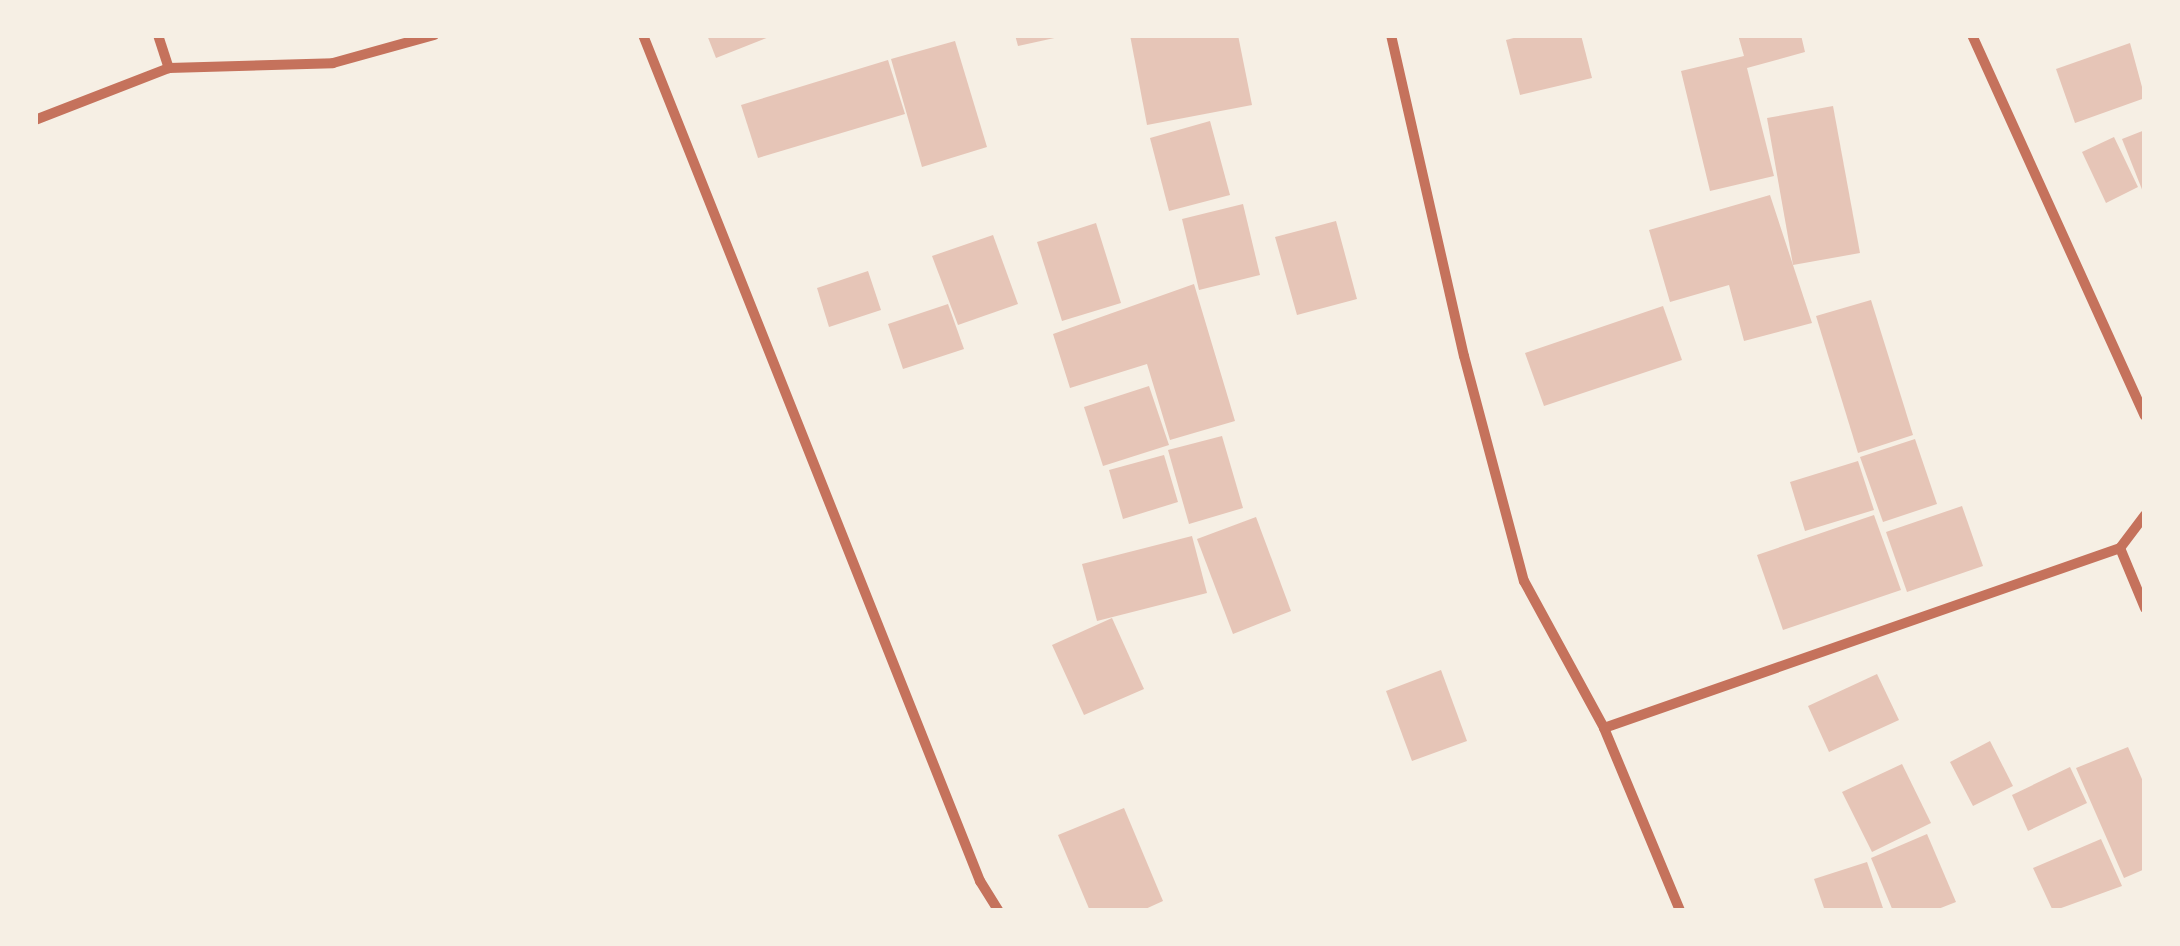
<!DOCTYPE html>
<style>
body{margin:0}
#map{position:relative;width:2180px;height:946px;overflow:hidden;background:#f6efe4;font-family:Cabin,sans-serif}
div>[style]{position:absolute}
.building>*{inset:0;background:#e6c5b7}
.minor>*{height:10px;margin:-5px;padding:0 5px;transform-origin:5px;border-radius:5px;background:#c5725c}
span{translate:-50% -50%;white-space:nowrap;text-align:center;line-height:1.15;-webkit-text-stroke:10px #f6efe4;paint-order:stroke}
.frame{position:absolute;inset:0;border:38px solid #f6efe4;pointer-events:none}
</style>
<div id="map">
<div class="building">
<div style="clip-path:polygon(707px 35px,774px 35px,716px 58px)"></div>
<div style="clip-path:polygon(1015px 35px,1059px 35px,1059px 37px,1018px 46px)"></div>
<div style="clip-path:polygon(1130px 35px,1238px 35px,1252px 105px,1147px 125px)"></div>
<div style="clip-path:polygon(1525px 35px,1581px 35px,1592px 78px,1520px 95px,1506px 40px)"></div>
<div style="clip-path:polygon(1738px 35px,1801px 35px,1805px 52px,1747px 68px,1774px 176px,1710px 191px,1681px 71px,1744px 56px)"></div>
<div style="clip-path:polygon(955px 41px,987px 147px,922px 167px,891px 59px)"></div>
<div style="clip-path:polygon(2130px 43px,2145px 98px,2075px 123px,2056px 69px)"></div>
<div style="clip-path:polygon(888px 60px,905px 114px,758px 158px,741px 105px)"></div>
<div style="clip-path:polygon(1833px 106px,1860px 253px,1793px 265px,1767px 118px)"></div>
<div style="clip-path:polygon(1210px 121px,1230px 195px,1169px 211px,1150px 138px)"></div>
<div style="clip-path:polygon(2145px 130px,2145px 197px,2122px 139px)"></div>
<div style="clip-path:polygon(2114px 137px,2138px 187px,2106px 203px,2082px 152px)"></div>
<div style="clip-path:polygon(1770px 195px,1812px 323px,1744px 341px,1729px 285px,1670px 302px,1649px 230px)"></div>
<div style="clip-path:polygon(1243px 204px,1260px 275px,1199px 290px,1182px 219px)"></div>
<div style="clip-path:polygon(1336px 221px,1357px 299px,1297px 315px,1275px 237px)"></div>
<div style="clip-path:polygon(1096px 223px,1121px 303px,1062px 321px,1037px 242px)"></div>
<div style="clip-path:polygon(993px 235px,1018px 304px,958px 325px,932px 256px)"></div>
<div style="clip-path:polygon(868px 271px,881px 310px,829px 327px,817px 288px)"></div>
<div style="clip-path:polygon(1194px 284px,1235px 421px,1170px 440px,1147px 364px,1070px 388px,1053px 334px)"></div>
<div style="clip-path:polygon(1871px 300px,1913px 435px,1858px 453px,1816px 316px)"></div>
<div style="clip-path:polygon(948px 304px,964px 349px,903px 369px,888px 324px)"></div>
<div style="clip-path:polygon(1663px 306px,1682px 360px,1544px 406px,1525px 353px)"></div>
<div style="clip-path:polygon(1149px 386px,1169px 445px,1103px 466px,1084px 407px)"></div>
<div style="clip-path:polygon(1222px 436px,1243px 508px,1189px 524px,1168px 450px)"></div>
<div style="clip-path:polygon(1915px 439px,1937px 504px,1883px 522px,1860px 457px)"></div>
<div style="clip-path:polygon(1164px 455px,1178px 502px,1123px 519px,1109px 470px)"></div>
<div style="clip-path:polygon(1858px 461px,1874px 510px,1805px 531px,1790px 482px)"></div>
<div style="clip-path:polygon(1962px 506px,1983px 566px,1907px 592px,1886px 532px)"></div>
<div style="clip-path:polygon(1874px 515px,1901px 590px,1783px 630px,1757px 555px)"></div>
<div style="clip-path:polygon(1256px 517px,1291px 611px,1233px 634px,1197px 539px)"></div>
<div style="clip-path:polygon(1192px 536px,1207px 593px,1097px 621px,1082px 564px)"></div>
<div style="clip-path:polygon(1112px 618px,1144px 689px,1084px 715px,1052px 645px)"></div>
<div style="clip-path:polygon(1441px 670px,1467px 741px,1412px 761px,1386px 691px)"></div>
<div style="clip-path:polygon(1877px 674px,1899px 720px,1829px 752px,1808px 706px)"></div>
<div style="clip-path:polygon(1990px 741px,2013px 786px,1973px 806px,1950px 762px)"></div>
<div style="clip-path:polygon(2128px 747px,2145px 786px,2145px 869px,2124px 878px,2076px 768px)"></div>
<div style="clip-path:polygon(1902px 764px,1931px 823px,1872px 852px,1842px 792px)"></div>
<div style="clip-path:polygon(2070px 767px,2087px 803px,2028px 831px,2012px 795px)"></div>
<div style="clip-path:polygon(1124px 808px,1163px 901px,1141px 911px,1090px 911px,1058px 835px)"></div>
<div style="clip-path:polygon(1927px 834px,1956px 902px,1933px 911px,1893px 911px,1871px 858px)"></div>
<div style="clip-path:polygon(2101px 839px,2122px 886px,2053px 911px,2033px 868px)"></div>
<div style="clip-path:polygon(1867px 862px,1884px 911px,1825px 911px,1814px 879px)"></div>
</div>
<div class="minor">
<div style="left:158px;top:35px;width:35px;rotate:72deg"></div>
<div style="left:169px;top:68px;width:164px;rotate:-1.7deg"></div>
<div style="left:333px;top:63px;width:105px;rotate:-15.5deg"></div>
<div style="left:643px;top:35px;width:911px;rotate:68.28deg"></div>
<div style="left:980px;top:881px;width:36px;rotate:58deg"></div>
<div style="left:1391px;top:35px;width:329px;rotate:77.2deg"></div>
<div style="left:1464px;top:356px;width:233px;rotate:75.1deg"></div>
<div style="left:1524px;top:581px;width:167px;rotate:61.4deg"></div>
<div style="left:1604px;top:728px;width:198px;rotate:67.4deg"></div>
<div style="left:1972px;top:35px;width:418px;rotate:65.6deg"></div>
<div style="left:35px;top:120px;width:144px;rotate:-21.2deg"></div>
<div style="left:2145px;top:515px;width:41px;rotate:127.1deg"></div>
<div style="left:2120px;top:548px;width:65px;rotate:67.4deg"></div>
<div style="left:1604px;top:728px;width:546px;rotate:-19.23deg"></div>
</div>
<div class="frame"></div>
</div>
